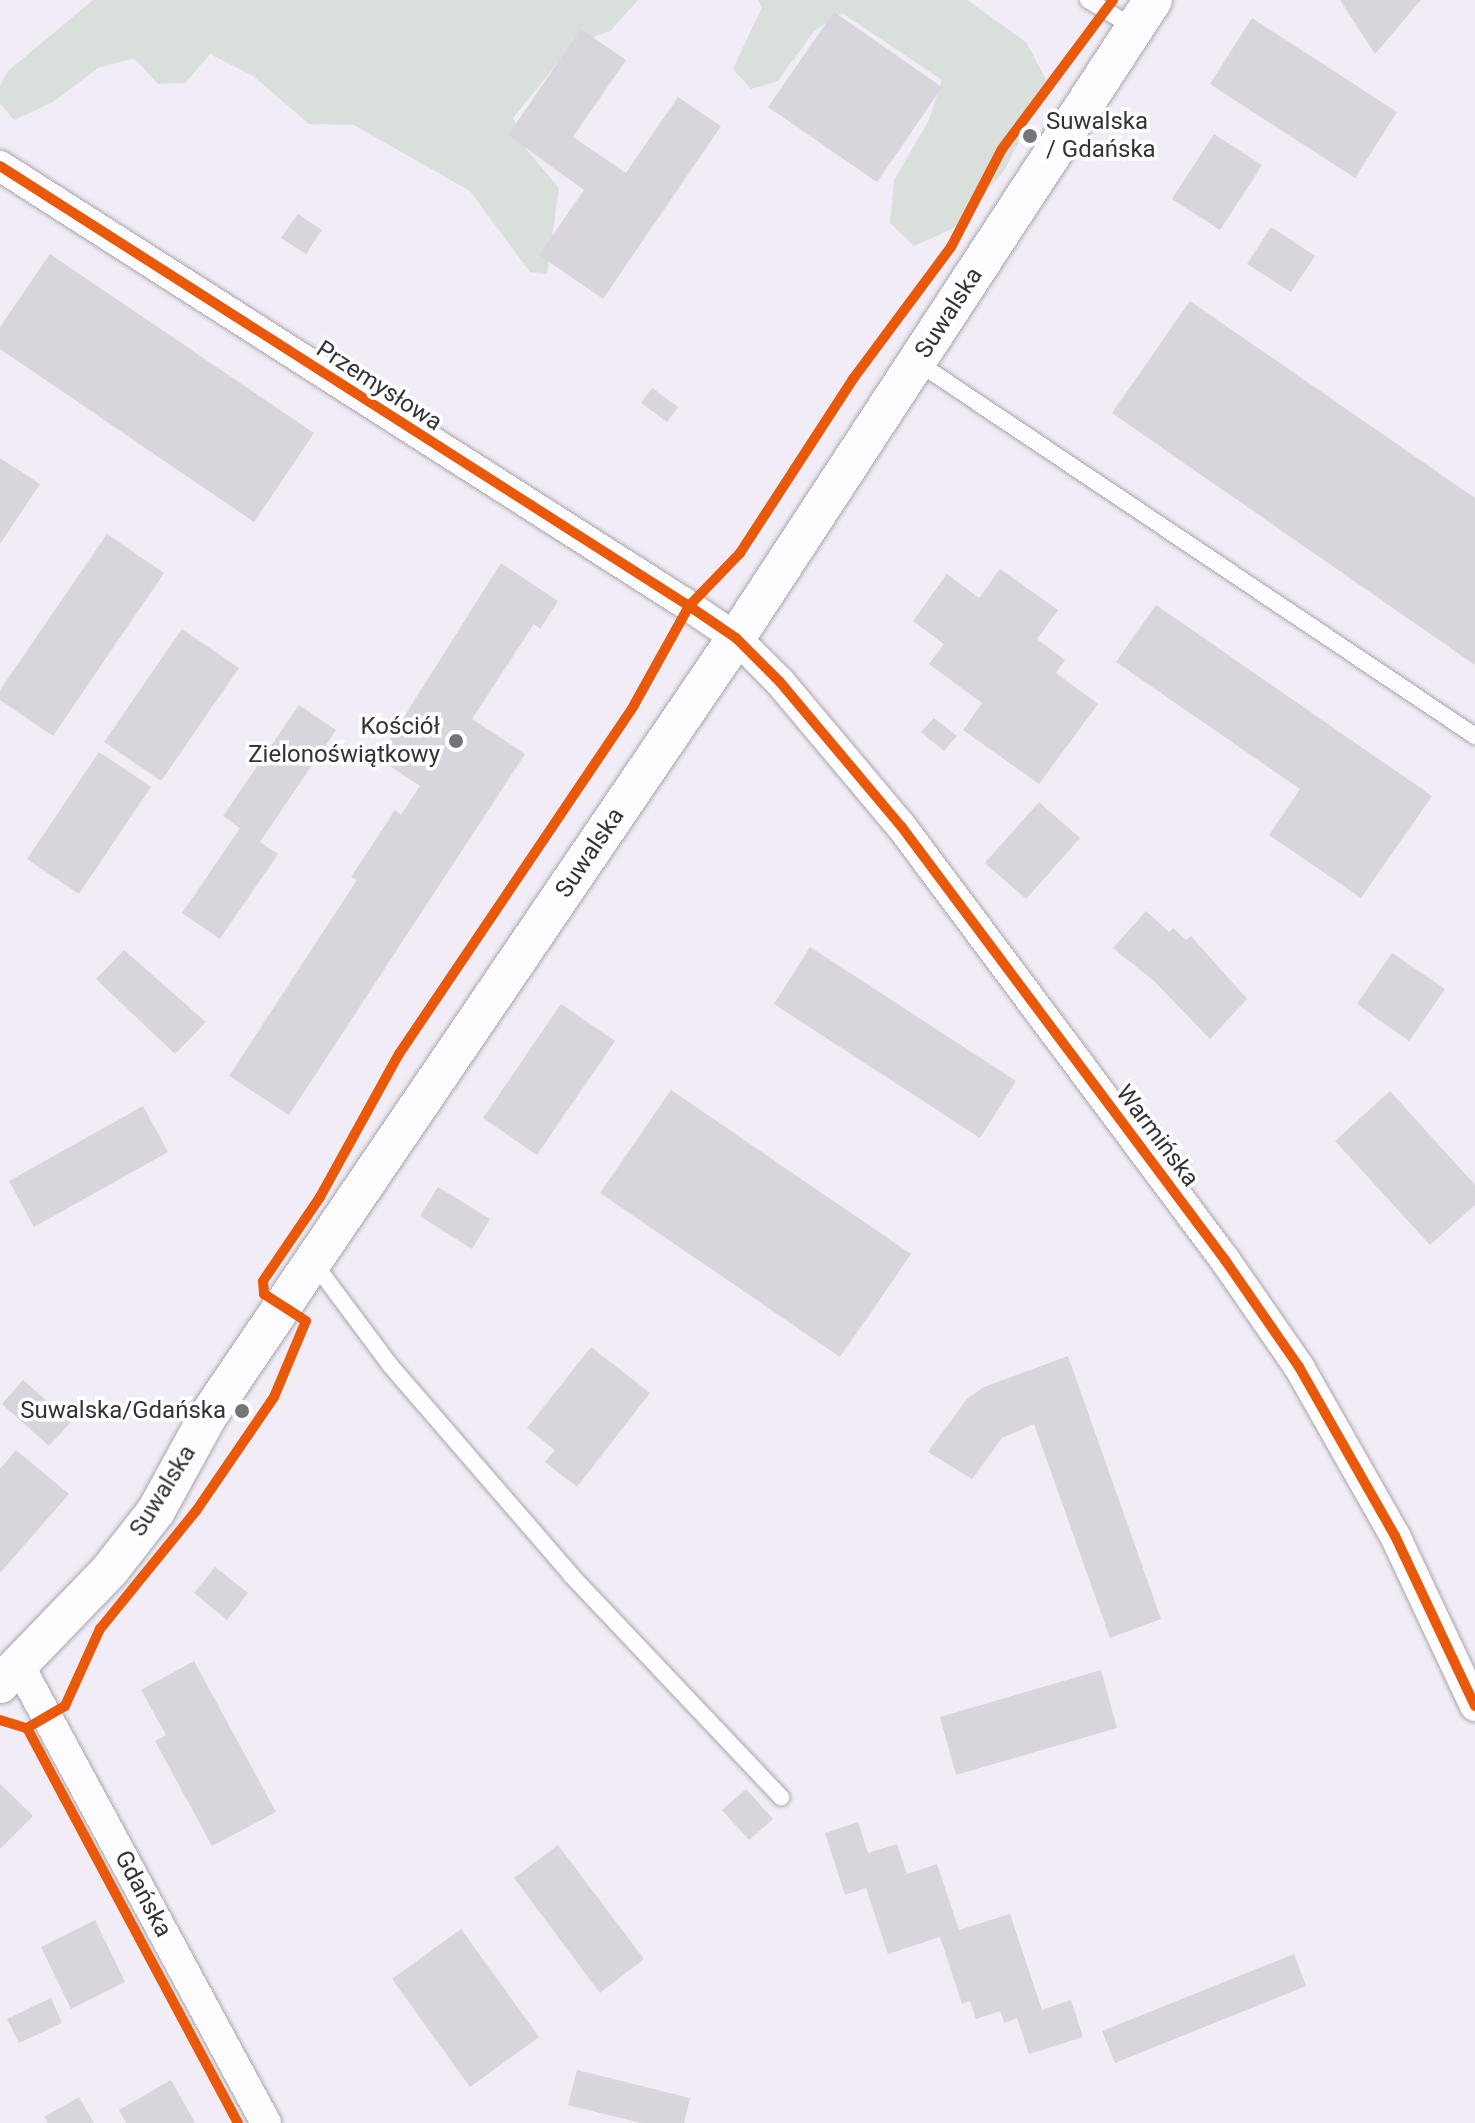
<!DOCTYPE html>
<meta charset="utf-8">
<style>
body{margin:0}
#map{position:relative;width:1475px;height:2123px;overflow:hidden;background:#f1ecf6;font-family:Roboto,sans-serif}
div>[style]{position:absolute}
.green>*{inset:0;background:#d9e0db}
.building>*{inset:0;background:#d8d5dc}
.roads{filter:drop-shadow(0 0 2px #a9a6ac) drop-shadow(0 0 2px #a9a6ac)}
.service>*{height:16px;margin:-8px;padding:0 8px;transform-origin:8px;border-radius:8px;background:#fdfcfe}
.minor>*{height:30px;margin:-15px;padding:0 15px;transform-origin:15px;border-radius:15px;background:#fdfcfe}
.tertiary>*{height:38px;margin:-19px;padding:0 19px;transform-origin:19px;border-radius:19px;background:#fdfcfe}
.cycleway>*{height:10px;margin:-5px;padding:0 5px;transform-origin:5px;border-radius:5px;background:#e8590c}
.dots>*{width:22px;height:22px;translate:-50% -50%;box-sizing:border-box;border:4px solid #fff;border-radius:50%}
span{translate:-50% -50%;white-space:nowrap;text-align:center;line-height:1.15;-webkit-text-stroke:7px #fff;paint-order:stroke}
.poi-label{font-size:24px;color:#343238}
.left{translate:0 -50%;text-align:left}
.right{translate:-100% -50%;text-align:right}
.street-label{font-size:24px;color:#343238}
</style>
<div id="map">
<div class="green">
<div style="clip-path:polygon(93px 0,638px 0,610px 31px,573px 44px,513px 118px,526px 149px,559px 188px,547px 274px,530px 272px,470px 191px,354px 125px,309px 124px,253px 76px,210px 54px,185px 83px,158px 84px,134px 58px,98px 68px,53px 102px,14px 120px,0 103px,0 86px,8px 71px)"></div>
<div style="clip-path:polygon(758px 0,967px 0,1026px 42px,1048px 83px,1004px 171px,954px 228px,914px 246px,890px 223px,894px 180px,929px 120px,942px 80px,842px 13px,814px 31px,778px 81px,751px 89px,733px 69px,762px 7px)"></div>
</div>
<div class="building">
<div style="clip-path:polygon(1340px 0,1421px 0,1375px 54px)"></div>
<div style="clip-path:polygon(834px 12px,942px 87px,877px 182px,768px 107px)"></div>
<div style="clip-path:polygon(1252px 18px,1397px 112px,1355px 178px,1210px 84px)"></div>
<div style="clip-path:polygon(581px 29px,626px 60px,573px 137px,626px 173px,678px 97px,721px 126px,603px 299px,539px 255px,584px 190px,508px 135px)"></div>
<div style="clip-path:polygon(1214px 134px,1262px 165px,1220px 230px,1172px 199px)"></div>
<div style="clip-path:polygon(298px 214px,322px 230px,306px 254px,281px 238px)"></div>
<div style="clip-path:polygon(1271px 227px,1315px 256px,1291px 292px,1247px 264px)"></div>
<div style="clip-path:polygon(50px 254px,314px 433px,254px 522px,0 349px,0 327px)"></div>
<div style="clip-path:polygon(1190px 301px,1475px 498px,1475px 665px,1112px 413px)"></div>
<div style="clip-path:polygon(652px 388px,678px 407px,667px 422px,641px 403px)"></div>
<div style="clip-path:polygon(0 458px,40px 484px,0 544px)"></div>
<div style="clip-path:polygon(107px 534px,164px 573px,53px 736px,0 700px,0 690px)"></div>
<div style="clip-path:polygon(501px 563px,558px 601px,540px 629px,534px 624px,472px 719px,525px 754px,289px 1115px,229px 1076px,357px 880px,351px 877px,395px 810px,401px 815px,420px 786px,378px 758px)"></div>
<div style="clip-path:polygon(1000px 569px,1058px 610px,1037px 639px,1065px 660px,1056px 673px,1098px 704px,1039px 784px,963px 730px,982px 703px,929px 664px,944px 644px,913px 621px,947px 574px,979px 598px)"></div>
<div style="clip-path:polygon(1156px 605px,1432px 796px,1361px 898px,1269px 835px,1300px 789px,1116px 662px)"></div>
<div style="clip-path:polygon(182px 629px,239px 668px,161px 781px,104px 742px)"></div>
<div style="clip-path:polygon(299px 705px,336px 730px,260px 842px,278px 854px,220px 939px,182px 913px,240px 828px,223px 816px)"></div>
<div style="clip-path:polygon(934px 718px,957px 736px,944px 751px,921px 732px)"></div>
<div style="clip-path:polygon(99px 752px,151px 787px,79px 894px,27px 859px)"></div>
<div style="clip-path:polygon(1039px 802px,1080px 838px,1026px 899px,985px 863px)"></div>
<div style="clip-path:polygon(1146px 911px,1169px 932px,1173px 928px,1186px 940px,1191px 936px,1247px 999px,1210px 1039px,1154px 981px,1113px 948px)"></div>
<div style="clip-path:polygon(810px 947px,1016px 1081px,980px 1138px,774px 1004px)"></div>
<div style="clip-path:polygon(124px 950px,206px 1022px,175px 1054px,96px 979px)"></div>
<div style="clip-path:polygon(1392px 953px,1445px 989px,1409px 1041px,1357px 1004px)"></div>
<div style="clip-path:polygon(561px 1004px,615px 1041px,537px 1155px,483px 1118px)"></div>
<div style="clip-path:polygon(671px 1090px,911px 1254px,840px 1357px,600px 1193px)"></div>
<div style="clip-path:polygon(1390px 1091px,1475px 1185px,1475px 1205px,1430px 1245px,1335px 1141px)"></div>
<div style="clip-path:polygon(143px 1106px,168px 1152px,34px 1227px,9px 1181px)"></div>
<div style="clip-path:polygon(438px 1187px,490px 1219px,472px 1249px,420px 1216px)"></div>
<div style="clip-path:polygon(591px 1347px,650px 1393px,577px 1487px,545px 1462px,555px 1450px,527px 1428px)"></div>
<div style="clip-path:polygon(1068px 1356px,1161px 1619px,1110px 1638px,1034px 1424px,1002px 1438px,972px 1479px,928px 1452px,967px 1399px,984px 1387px)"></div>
<div style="clip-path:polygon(23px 1380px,71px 1422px,49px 1446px,2px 1404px)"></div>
<div style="clip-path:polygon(16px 1450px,69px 1494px,0 1573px,0 1469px)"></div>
<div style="clip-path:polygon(215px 1567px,248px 1593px,227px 1620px,194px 1593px)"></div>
<div style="clip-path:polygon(194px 1661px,276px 1812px,212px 1846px,155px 1741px,166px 1735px,141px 1690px)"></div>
<div style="clip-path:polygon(1101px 1670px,1117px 1728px,956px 1775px,940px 1717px)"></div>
<div style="clip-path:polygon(0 1784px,33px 1816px,0 1849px)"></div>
<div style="clip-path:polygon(746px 1789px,773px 1819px,749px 1840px,722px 1810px)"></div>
<div style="clip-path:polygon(858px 1822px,868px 1853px,897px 1844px,907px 1874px,937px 1864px,959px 1930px,1010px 1914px,1042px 2010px,1071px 2000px,1083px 2037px,1029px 2054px,1017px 2018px,1004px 2023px,1000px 2011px,976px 2019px,970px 2001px,962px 2004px,940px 1937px,888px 1954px,866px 1888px,845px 1895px,825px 1833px)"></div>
<div style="clip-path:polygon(558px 1845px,644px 1959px,600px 1993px,514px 1878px)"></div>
<div style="clip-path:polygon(95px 1920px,125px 1982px,71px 2009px,41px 1947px)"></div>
<div style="clip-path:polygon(461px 1929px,539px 2037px,470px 2087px,392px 1979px)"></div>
<div style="clip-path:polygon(1294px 1954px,1306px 1986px,1115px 2063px,1102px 2031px)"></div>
<div style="clip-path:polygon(51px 1998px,62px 2023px,19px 2043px,7px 2019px)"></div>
<div style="clip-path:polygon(577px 2070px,690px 2098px,684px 2123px,641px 2123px,568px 2105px)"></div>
<div style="clip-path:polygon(171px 2080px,195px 2123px,126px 2123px,119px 2110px)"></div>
<div style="clip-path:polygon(79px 2097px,94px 2123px,48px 2123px,44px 2117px)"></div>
</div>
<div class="roads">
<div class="service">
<div style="left:1088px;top:0;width:55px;rotate:30.8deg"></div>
<div style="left:917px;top:362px;width:672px;rotate:33.83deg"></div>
<div style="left:314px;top:1263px;width:127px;rotate:53.3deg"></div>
<div style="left:390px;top:1365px;width:277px;rotate:49.2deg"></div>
<div style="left:571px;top:1575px;width:306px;rotate:46.6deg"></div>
</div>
<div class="minor">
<div style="left:0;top:166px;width:818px;rotate:32.56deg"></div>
<div style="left:689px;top:606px;width:57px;rotate:34.2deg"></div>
<div style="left:736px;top:638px;width:62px;rotate:45deg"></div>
<div style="left:780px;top:682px;width:188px;rotate:50deg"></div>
<div style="left:901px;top:826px;width:542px;rotate:53.26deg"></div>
<div style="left:1225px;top:1260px;width:130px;rotate:55.3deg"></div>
<div style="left:1299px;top:1367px;width:194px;rotate:60.4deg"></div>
<div style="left:1395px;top:1536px;width:188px;rotate:64.8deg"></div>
<div style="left:19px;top:1665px;width:520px;rotate:61.66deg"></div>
</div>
<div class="tertiary">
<div style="left:0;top:1684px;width:158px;rotate:-46deg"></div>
<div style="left:110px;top:1570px;width:75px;rotate:-52.1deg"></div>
<div style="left:156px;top:1511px;width:108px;rotate:-61.3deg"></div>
<div style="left:208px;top:1416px;width:940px;rotate:-55.84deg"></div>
<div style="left:736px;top:638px;width:762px;rotate:-56.83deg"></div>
</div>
</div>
<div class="cycleway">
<div style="left:0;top:166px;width:818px;rotate:32.56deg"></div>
<div style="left:689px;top:606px;width:57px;rotate:34.2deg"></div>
<div style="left:736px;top:638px;width:62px;rotate:45deg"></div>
<div style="left:780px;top:682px;width:188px;rotate:50deg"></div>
<div style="left:901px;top:826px;width:542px;rotate:53.26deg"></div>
<div style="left:1225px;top:1260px;width:130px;rotate:55.3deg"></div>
<div style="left:1299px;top:1367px;width:194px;rotate:60.4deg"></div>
<div style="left:1395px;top:1536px;width:188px;rotate:64.8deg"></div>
<div style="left:0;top:1720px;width:28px;rotate:17deg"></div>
<div style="left:27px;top:1728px;width:448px;rotate:61.9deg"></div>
<div style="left:27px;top:1728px;width:44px;rotate:-30.1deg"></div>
<div style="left:65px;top:1706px;width:85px;rotate:-65.6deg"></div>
<div style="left:100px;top:1629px;width:152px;rotate:-50.9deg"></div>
<div style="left:196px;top:1511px;width:138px;rotate:-55.6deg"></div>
<div style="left:274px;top:1397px;width:82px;rotate:-67.2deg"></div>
<div style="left:306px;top:1321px;width:50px;rotate:-147.3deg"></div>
<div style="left:264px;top:1294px;width:13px;rotate:-94deg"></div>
<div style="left:263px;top:1281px;width:102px;rotate:-55.8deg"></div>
<div style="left:320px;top:1197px;width:163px;rotate:-61.1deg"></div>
<div style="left:399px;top:1054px;width:421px;rotate:-56deg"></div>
<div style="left:634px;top:705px;width:113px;rotate:-60.9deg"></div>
<div style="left:689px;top:606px;width:74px;rotate:-46.1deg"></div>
<div style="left:740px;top:553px;width:207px;rotate:-57deg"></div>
<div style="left:853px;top:379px;width:164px;rotate:-53.4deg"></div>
<div style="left:951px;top:247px;width:110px;rotate:-62.5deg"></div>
<div style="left:1002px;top:149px;width:186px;rotate:-53.3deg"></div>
</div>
<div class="dots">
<div style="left:1030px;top:136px;background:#76737a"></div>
<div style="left:456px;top:741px;background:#76737a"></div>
<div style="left:242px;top:1411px;background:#76737a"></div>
</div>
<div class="poi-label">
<span class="left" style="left:1046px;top:136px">Suwalska<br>/ Gdańska</span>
<span class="right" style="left:440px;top:741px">Kościół<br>Zielonoświątkowy</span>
<span class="right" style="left:226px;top:1411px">Suwalska/Gdańska</span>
</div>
<div class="street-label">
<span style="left:949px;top:313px;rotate:-57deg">Suwalska</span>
<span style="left:379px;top:386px;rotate:33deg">Przemysłowa</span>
<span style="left:590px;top:853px;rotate:-56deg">Suwalska</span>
<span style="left:1157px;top:1136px;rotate:53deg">Warmińska</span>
<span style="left:163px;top:1491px;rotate:-58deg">Suwalska</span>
<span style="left:143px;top:1894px;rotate:62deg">Gdańska</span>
</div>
</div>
